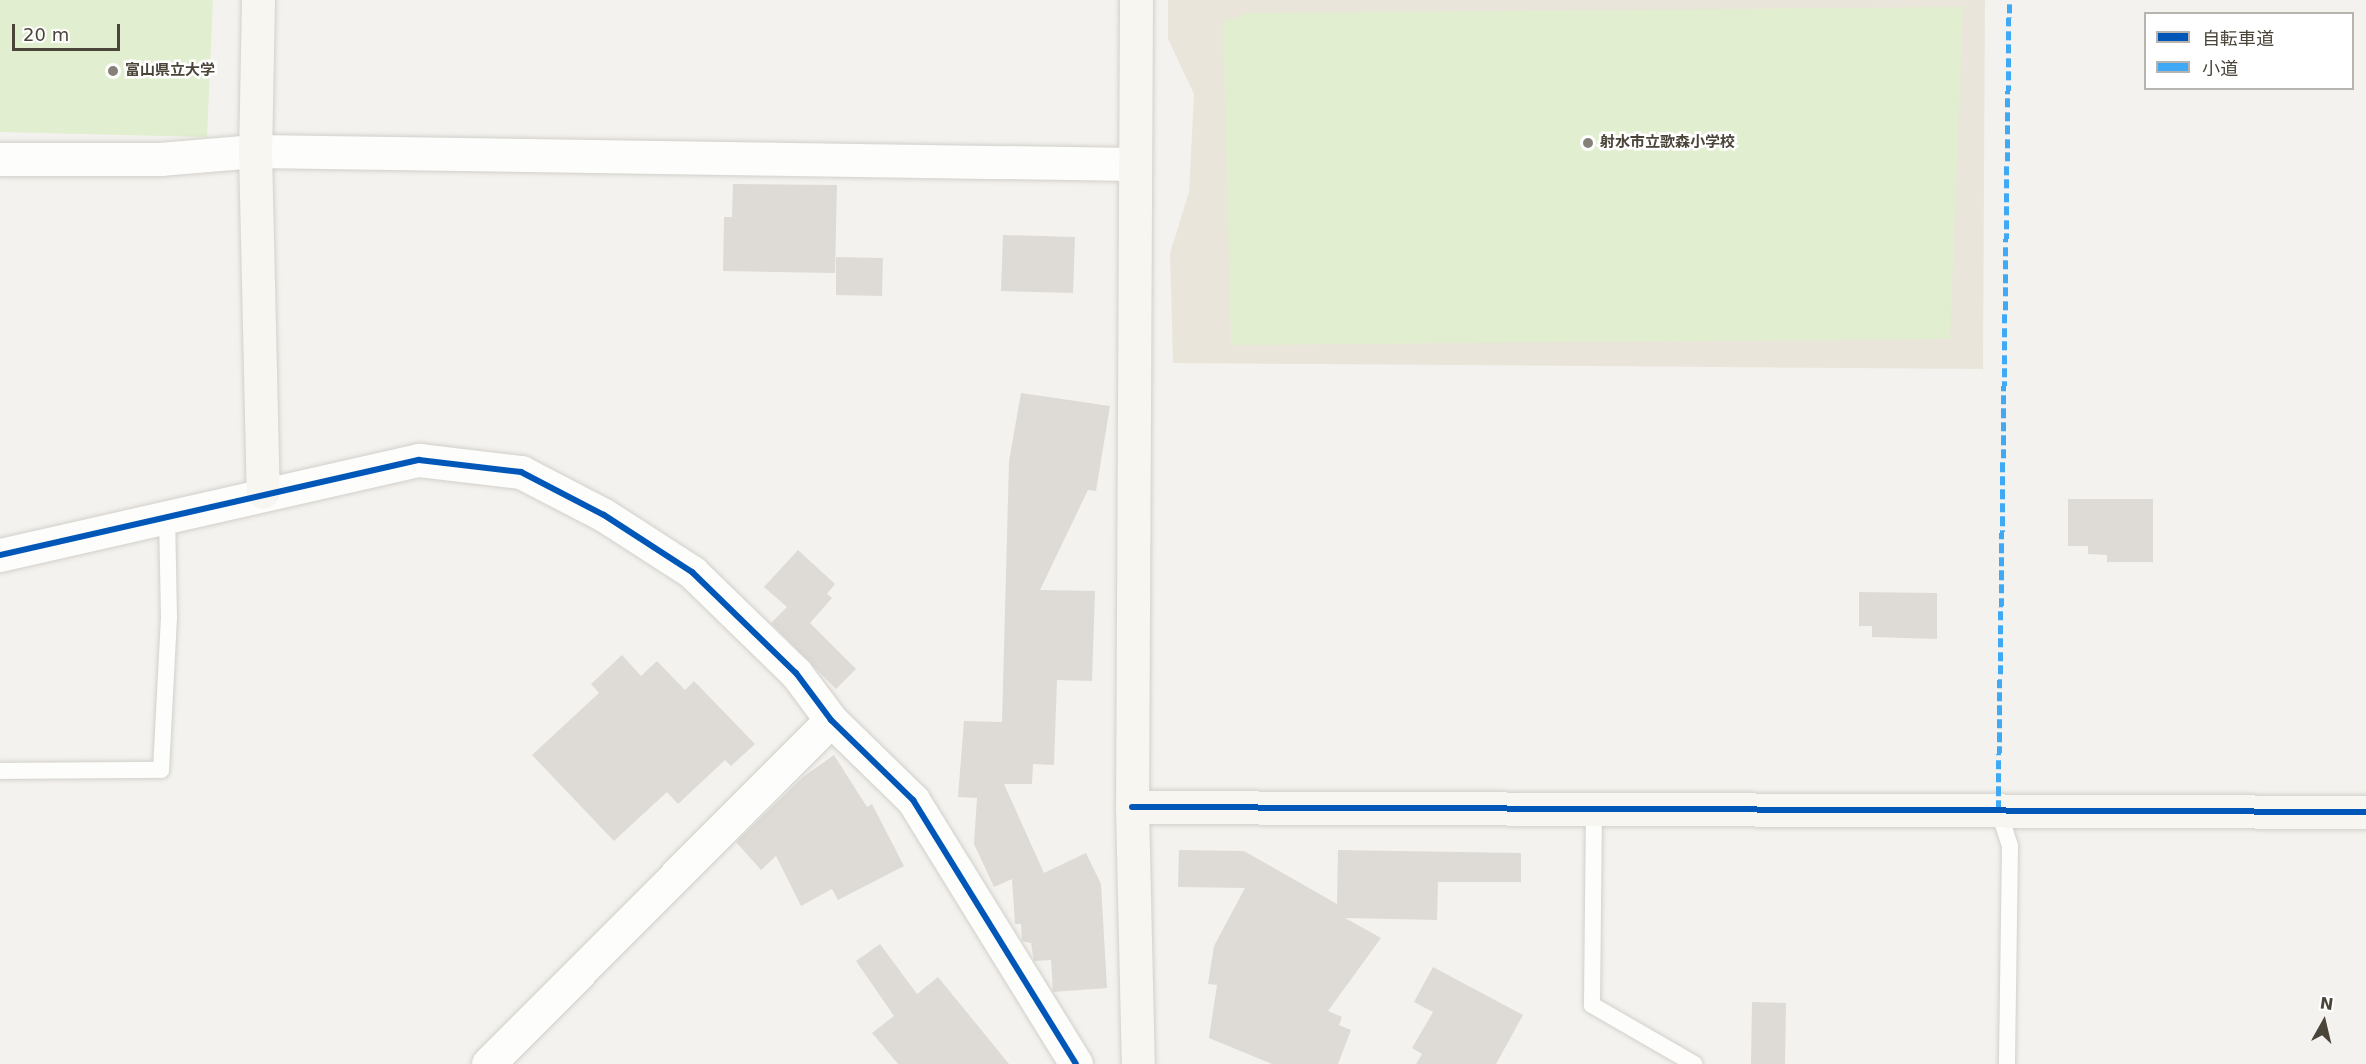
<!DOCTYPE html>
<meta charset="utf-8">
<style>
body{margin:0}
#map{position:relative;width:2366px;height:1064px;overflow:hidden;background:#f4f2ee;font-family:"DejaVu Sans","Noto Sans JP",sans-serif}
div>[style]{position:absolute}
.education>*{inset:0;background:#eae5da}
.green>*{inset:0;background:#e1eecf}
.building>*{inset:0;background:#dedbd6}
.roads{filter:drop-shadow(0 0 2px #d2d0cb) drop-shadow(0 0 2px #d2d0cb)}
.lane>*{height:16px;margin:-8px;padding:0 8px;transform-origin:8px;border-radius:8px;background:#fdfdfc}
.street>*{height:33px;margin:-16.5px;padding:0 16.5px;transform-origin:16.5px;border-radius:16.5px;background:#fdfdfc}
.secondary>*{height:33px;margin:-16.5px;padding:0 16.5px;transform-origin:16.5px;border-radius:16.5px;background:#f7f6f1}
.quiet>*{height:4.5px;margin-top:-2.25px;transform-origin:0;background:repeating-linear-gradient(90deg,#3fa9f5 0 9px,transparent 0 13.5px)}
.cycleway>*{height:6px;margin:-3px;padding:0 3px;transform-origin:3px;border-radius:3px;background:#0057b8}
.dots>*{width:16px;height:16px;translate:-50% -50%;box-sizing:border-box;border:3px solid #fff;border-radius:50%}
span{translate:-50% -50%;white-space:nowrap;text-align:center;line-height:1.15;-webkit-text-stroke:5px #fff;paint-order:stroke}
.poi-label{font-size:15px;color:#4b4439;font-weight:700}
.left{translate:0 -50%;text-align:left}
.legend{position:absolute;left:2144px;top:12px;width:210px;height:78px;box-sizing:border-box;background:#fff;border:2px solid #b7b4b0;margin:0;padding:8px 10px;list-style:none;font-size:18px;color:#4b4439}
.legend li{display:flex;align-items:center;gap:12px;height:30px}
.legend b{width:30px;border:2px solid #b7b4b0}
.north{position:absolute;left:2294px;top:992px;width:60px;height:60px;-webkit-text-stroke:4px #fff;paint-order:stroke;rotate:8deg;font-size:16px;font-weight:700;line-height:24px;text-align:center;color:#4b4439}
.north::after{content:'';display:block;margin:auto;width:21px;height:27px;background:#4b4439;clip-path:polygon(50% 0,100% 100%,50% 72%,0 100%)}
.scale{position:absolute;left:12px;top:24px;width:108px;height:27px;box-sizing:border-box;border:3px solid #4b4439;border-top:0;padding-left:8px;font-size:18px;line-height:21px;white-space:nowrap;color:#4b4439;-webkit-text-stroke:4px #fff;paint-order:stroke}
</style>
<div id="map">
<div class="education">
<div style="clip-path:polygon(1168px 0,1985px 0,1983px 369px,1173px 363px,1170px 253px,1189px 192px,1194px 94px,1168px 39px)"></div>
</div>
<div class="green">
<div style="clip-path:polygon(0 0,213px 0,207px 137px,0 132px)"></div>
<div style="clip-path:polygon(1963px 7px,1950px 339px,1231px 345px,1223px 22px,1249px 13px)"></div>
</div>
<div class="building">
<div style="clip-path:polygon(733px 184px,837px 185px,835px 273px,723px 271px,724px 217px,732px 217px)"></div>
<div style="clip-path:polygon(1003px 235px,1075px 237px,1073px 293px,1001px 291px)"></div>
<div style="clip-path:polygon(836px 257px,883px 258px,882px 296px,836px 295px)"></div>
<div style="clip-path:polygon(1021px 393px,1110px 406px,1096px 491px,1088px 490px,1040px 590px,1095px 591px,1092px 681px,1057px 680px,1054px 765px,1033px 764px,1032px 784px,1004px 784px,1044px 873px,1086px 853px,1101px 884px,1107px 988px,1053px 992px,1051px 960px,1034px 961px,1031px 943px,1022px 941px,1021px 924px,1015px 924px,1012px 879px,994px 887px,974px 844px,977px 798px,958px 797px,964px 721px,1002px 722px,1009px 461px)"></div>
<div style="clip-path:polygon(2068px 499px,2153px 499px,2153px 562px,2107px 562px,2107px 555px,2088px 554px,2088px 546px,2068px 546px)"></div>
<div style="clip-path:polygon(798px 550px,835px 584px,827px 594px,832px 598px,810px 623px,856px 669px,836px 689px,771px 623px,787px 607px,764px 587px)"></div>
<div style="clip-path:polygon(1859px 592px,1937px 593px,1937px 639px,1872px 637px,1872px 626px,1859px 626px)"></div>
<div style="clip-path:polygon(622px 655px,641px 676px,657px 661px,685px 690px,694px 681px,755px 744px,731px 766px,725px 760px,678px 804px,667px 792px,614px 841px,532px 755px,599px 693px,591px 684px)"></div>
<div style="clip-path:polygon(834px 755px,867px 807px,872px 804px,904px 866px,838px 900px,832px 889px,801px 906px,776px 856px,761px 870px,736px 842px,803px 777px)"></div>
<div style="clip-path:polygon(1179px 850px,1244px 851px,1337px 904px,1338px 850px,1521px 853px,1521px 882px,1438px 882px,1437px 920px,1345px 918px,1381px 938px,1328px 1011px,1342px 1017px,1339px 1025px,1351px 1030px,1338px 1064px,1272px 1064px,1209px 1038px,1217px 985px,1208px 984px,1214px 946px,1245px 888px,1178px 887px)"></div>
<div style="clip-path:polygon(880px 944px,917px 994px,938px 977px,1009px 1064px,898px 1064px,872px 1033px,894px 1016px,856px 961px)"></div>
<div style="clip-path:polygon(1433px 967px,1523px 1015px,1496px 1064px,1416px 1064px,1422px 1054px,1412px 1048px,1433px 1012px,1414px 1002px)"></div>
<div style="clip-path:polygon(1752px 1002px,1786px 1003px,1785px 1064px,1751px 1064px)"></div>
</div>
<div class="roads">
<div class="lane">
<div style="left:0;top:771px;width:161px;rotate:-0.4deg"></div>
<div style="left:161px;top:770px;width:152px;rotate:-87deg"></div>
<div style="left:169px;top:618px;width:103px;rotate:-91.1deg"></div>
<div style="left:1594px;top:809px;width:196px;rotate:90.6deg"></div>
<div style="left:1592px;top:1005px;width:118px;rotate:30deg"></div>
<div style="left:1998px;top:809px;width:39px;rotate:72deg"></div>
<div style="left:2010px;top:846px;width:218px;rotate:90.8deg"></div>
</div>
<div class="street">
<div style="left:0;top:159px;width:160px"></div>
<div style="left:160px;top:159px;width:95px;rotate:-4.8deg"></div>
<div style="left:255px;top:151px;width:880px;rotate:0.85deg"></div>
<div style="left:0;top:555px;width:430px;rotate:-12.8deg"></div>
<div style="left:419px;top:460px;width:103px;rotate:6.7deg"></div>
<div style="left:521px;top:472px;width:93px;rotate:27.4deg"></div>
<div style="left:604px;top:515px;width:105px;rotate:32.9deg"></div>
<div style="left:692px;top:572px;width:145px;rotate:44.2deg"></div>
<div style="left:796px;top:673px;width:59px;rotate:53.3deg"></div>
<div style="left:831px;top:720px;width:115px;rotate:44.3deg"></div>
<div style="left:913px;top:800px;width:310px;rotate:58.3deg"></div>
<div style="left:488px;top:1064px;width:486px;rotate:-45.1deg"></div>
</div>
<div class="secondary">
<div style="left:258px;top:0;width:151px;rotate:91.1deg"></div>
<div style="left:255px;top:151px;width:341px;rotate:88.7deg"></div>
<div style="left:1136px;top:0;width:807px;rotate:90.28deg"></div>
<div style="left:1132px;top:807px;width:257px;rotate:88.7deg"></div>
<div style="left:1132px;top:807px;width:1234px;rotate:0.23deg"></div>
</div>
</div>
<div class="quiet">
<div style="left:1998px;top:809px;width:809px;rotate:-89.22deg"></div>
</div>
<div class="cycleway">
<div style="left:0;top:555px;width:430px;rotate:-12.8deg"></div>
<div style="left:419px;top:460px;width:103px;rotate:6.7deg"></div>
<div style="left:521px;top:472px;width:93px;rotate:27.4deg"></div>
<div style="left:604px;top:515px;width:105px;rotate:32.9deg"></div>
<div style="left:692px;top:572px;width:145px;rotate:44.2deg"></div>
<div style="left:796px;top:673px;width:59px;rotate:53.3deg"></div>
<div style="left:831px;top:720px;width:115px;rotate:44.3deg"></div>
<div style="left:913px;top:800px;width:310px;rotate:58.3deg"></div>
<div style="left:1132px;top:807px;width:1234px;rotate:0.23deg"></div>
</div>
<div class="dots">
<div style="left:113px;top:71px;background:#868178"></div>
<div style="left:1588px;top:143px;background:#868178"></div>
</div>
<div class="poi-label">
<span class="left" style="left:125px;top:71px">富山県立大学</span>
<span class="left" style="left:1600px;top:143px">射水市立歌森小学校</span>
</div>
<ul class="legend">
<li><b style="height:8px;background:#0057b8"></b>自転車道</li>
<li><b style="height:8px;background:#3fa9f5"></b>小道</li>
</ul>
<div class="north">N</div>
<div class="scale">20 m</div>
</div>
